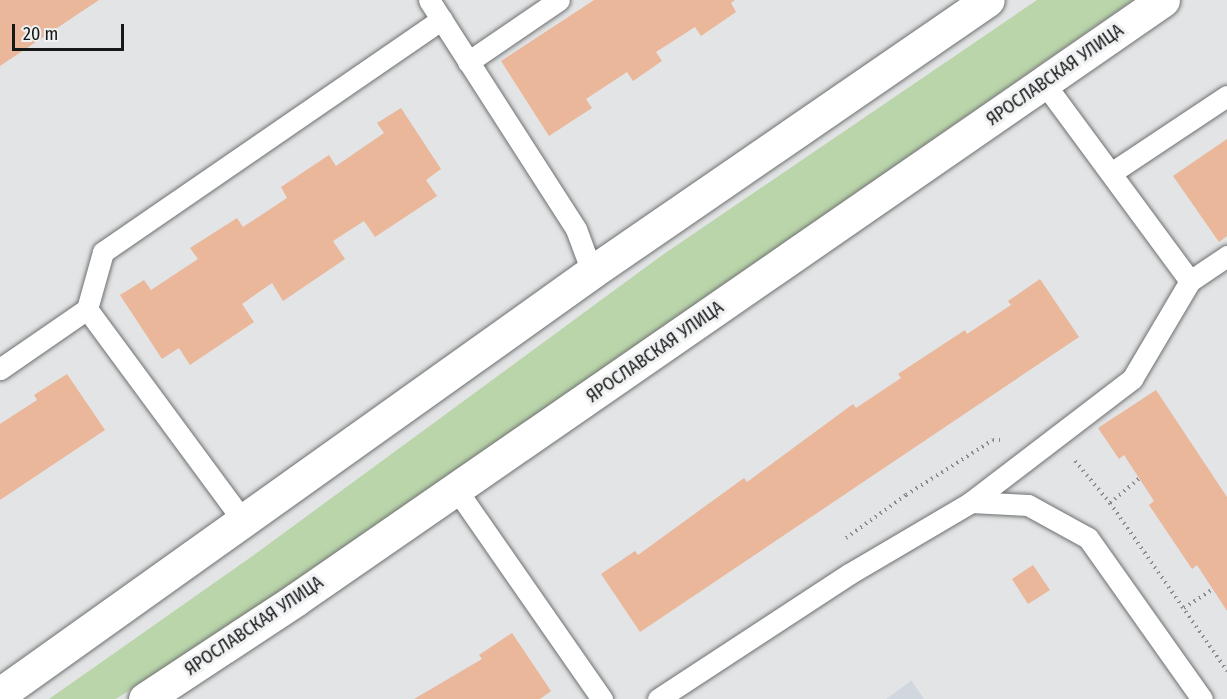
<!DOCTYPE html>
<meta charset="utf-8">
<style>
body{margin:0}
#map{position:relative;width:1227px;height:699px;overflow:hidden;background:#e2e4e5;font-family:"Fira Sans Condensed",sans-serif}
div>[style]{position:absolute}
.built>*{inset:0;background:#d1d7df}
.green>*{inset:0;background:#bad5aa}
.building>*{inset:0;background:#eab79b}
.path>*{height:4px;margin-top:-2px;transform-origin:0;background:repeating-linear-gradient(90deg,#8a8c8c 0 1.5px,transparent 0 6px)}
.roads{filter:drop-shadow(0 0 2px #6f7071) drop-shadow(0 0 2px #6f7071)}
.service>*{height:21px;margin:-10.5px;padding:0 10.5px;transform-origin:10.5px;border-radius:10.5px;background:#fff}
.secondary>*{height:33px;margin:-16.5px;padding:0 16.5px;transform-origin:16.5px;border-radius:16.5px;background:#fff}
span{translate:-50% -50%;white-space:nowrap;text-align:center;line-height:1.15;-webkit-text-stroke:6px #f0f1f2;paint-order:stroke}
.street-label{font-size:18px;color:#161717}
.scale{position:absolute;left:12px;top:24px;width:112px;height:27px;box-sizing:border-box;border:3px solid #161717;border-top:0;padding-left:8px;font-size:18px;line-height:21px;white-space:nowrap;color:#161717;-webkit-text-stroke:4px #f0f1f2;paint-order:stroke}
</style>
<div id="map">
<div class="built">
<div style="clip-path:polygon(911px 680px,924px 699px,886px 699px,911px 681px)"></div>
</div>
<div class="green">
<div style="clip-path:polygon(1037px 0,1133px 0,296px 582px,116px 699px,49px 699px,258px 552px,661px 256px)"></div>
</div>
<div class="building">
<div style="clip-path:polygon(0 0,99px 0,0 66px)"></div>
<div style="clip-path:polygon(594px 0,735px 0,731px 3px,736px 12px,701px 36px,695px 27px,656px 52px,662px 61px,633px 81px,627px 72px,586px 99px,592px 108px,549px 136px,501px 61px)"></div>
<div style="clip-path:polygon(401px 108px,441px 169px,426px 180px,437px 196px,375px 237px,364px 221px,333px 241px,345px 259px,283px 301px,272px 283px,242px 304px,254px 322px,190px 365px,179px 348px,162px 359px,120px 295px,144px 280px,151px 290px,198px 259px,190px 248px,237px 218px,243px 227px,287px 198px,281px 187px,329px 155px,336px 166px,384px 133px,377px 123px)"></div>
<div style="clip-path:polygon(1227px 139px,1227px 236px,1219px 242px,1173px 176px)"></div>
<div style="clip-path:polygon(1040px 279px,1079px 337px,640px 632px,601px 574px,635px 551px,638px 555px,744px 478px,747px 482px,853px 404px,856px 408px,901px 378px,898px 374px,965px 330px,967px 334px,1011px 305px,1008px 301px)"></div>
<div style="clip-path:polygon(67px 374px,105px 430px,0 500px,0 424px,37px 400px,34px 395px)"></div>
<div style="clip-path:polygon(1156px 390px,1227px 497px,1227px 611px,1197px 565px,1192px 569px,1149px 505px,1154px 501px,1124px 455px,1119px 459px,1098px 428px)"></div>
<div style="clip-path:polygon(1033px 565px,1050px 590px,1028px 604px,1012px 579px)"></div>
<div style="clip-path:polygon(512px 633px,551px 691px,540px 699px,414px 699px,482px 659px,479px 655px)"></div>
</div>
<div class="path">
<div style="left:1075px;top:461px;width:55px;rotate:50.2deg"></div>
<div style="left:1110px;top:503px;width:205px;rotate:55.1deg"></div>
<div style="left:1110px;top:503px;width:38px;rotate:-40deg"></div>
<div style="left:846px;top:538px;width:74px;rotate:-35.6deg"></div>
<div style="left:906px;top:495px;width:103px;rotate:-32.3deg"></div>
<div style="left:993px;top:440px;width:8px"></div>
<div style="left:1184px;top:608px;width:35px;rotate:-33deg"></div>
</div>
<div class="roads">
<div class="service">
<div style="left:429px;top:0;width:272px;rotate:57.3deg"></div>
<div style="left:576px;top:229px;width:46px;rotate:69.6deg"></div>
<div style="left:468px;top:62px;width:110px;rotate:-34.3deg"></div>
<div style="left:1044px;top:83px;width:246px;rotate:53.6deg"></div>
<div style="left:1111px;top:173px;width:139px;rotate:-33.6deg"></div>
<div style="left:87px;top:309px;width:59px;rotate:-74.3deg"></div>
<div style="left:103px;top:252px;width:411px;rotate:-34.5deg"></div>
<div style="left:0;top:369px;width:106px;rotate:-34.6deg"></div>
<div style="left:87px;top:309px;width:265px;rotate:53.6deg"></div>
<div style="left:456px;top:489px;width:256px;rotate:55.2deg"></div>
<div style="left:971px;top:502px;width:203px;rotate:-37.4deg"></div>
<div style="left:1132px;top:379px;width:114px;rotate:-59.4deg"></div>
<div style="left:1190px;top:281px;width:45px;rotate:-34deg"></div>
<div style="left:658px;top:699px;width:228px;rotate:-33.2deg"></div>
<div style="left:849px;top:574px;width:142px;rotate:-30.5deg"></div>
<div style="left:971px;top:502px;width:57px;rotate:3deg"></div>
<div style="left:1028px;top:505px;width:68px;rotate:28.8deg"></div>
<div style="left:1088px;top:538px;width:197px;rotate:54.7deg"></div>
</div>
<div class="secondary">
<div style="left:0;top:694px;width:727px;rotate:-35.48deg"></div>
<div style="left:592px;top:272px;width:480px;rotate:-34.5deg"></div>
<div style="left:145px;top:699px;width:180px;rotate:-33.4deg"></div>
<div style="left:295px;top:600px;width:1055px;rotate:-34.65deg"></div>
</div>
</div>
<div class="street-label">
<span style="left:1055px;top:75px;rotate:-35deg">ЯРОСЛАВСКАЯ УЛИЦА</span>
<span style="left:655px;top:352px;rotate:-35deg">ЯРОСЛАВСКАЯ УЛИЦА</span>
<span style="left:254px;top:626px;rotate:-34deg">ЯРОСЛАВСКАЯ УЛИЦА</span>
</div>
<div class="scale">20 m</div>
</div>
